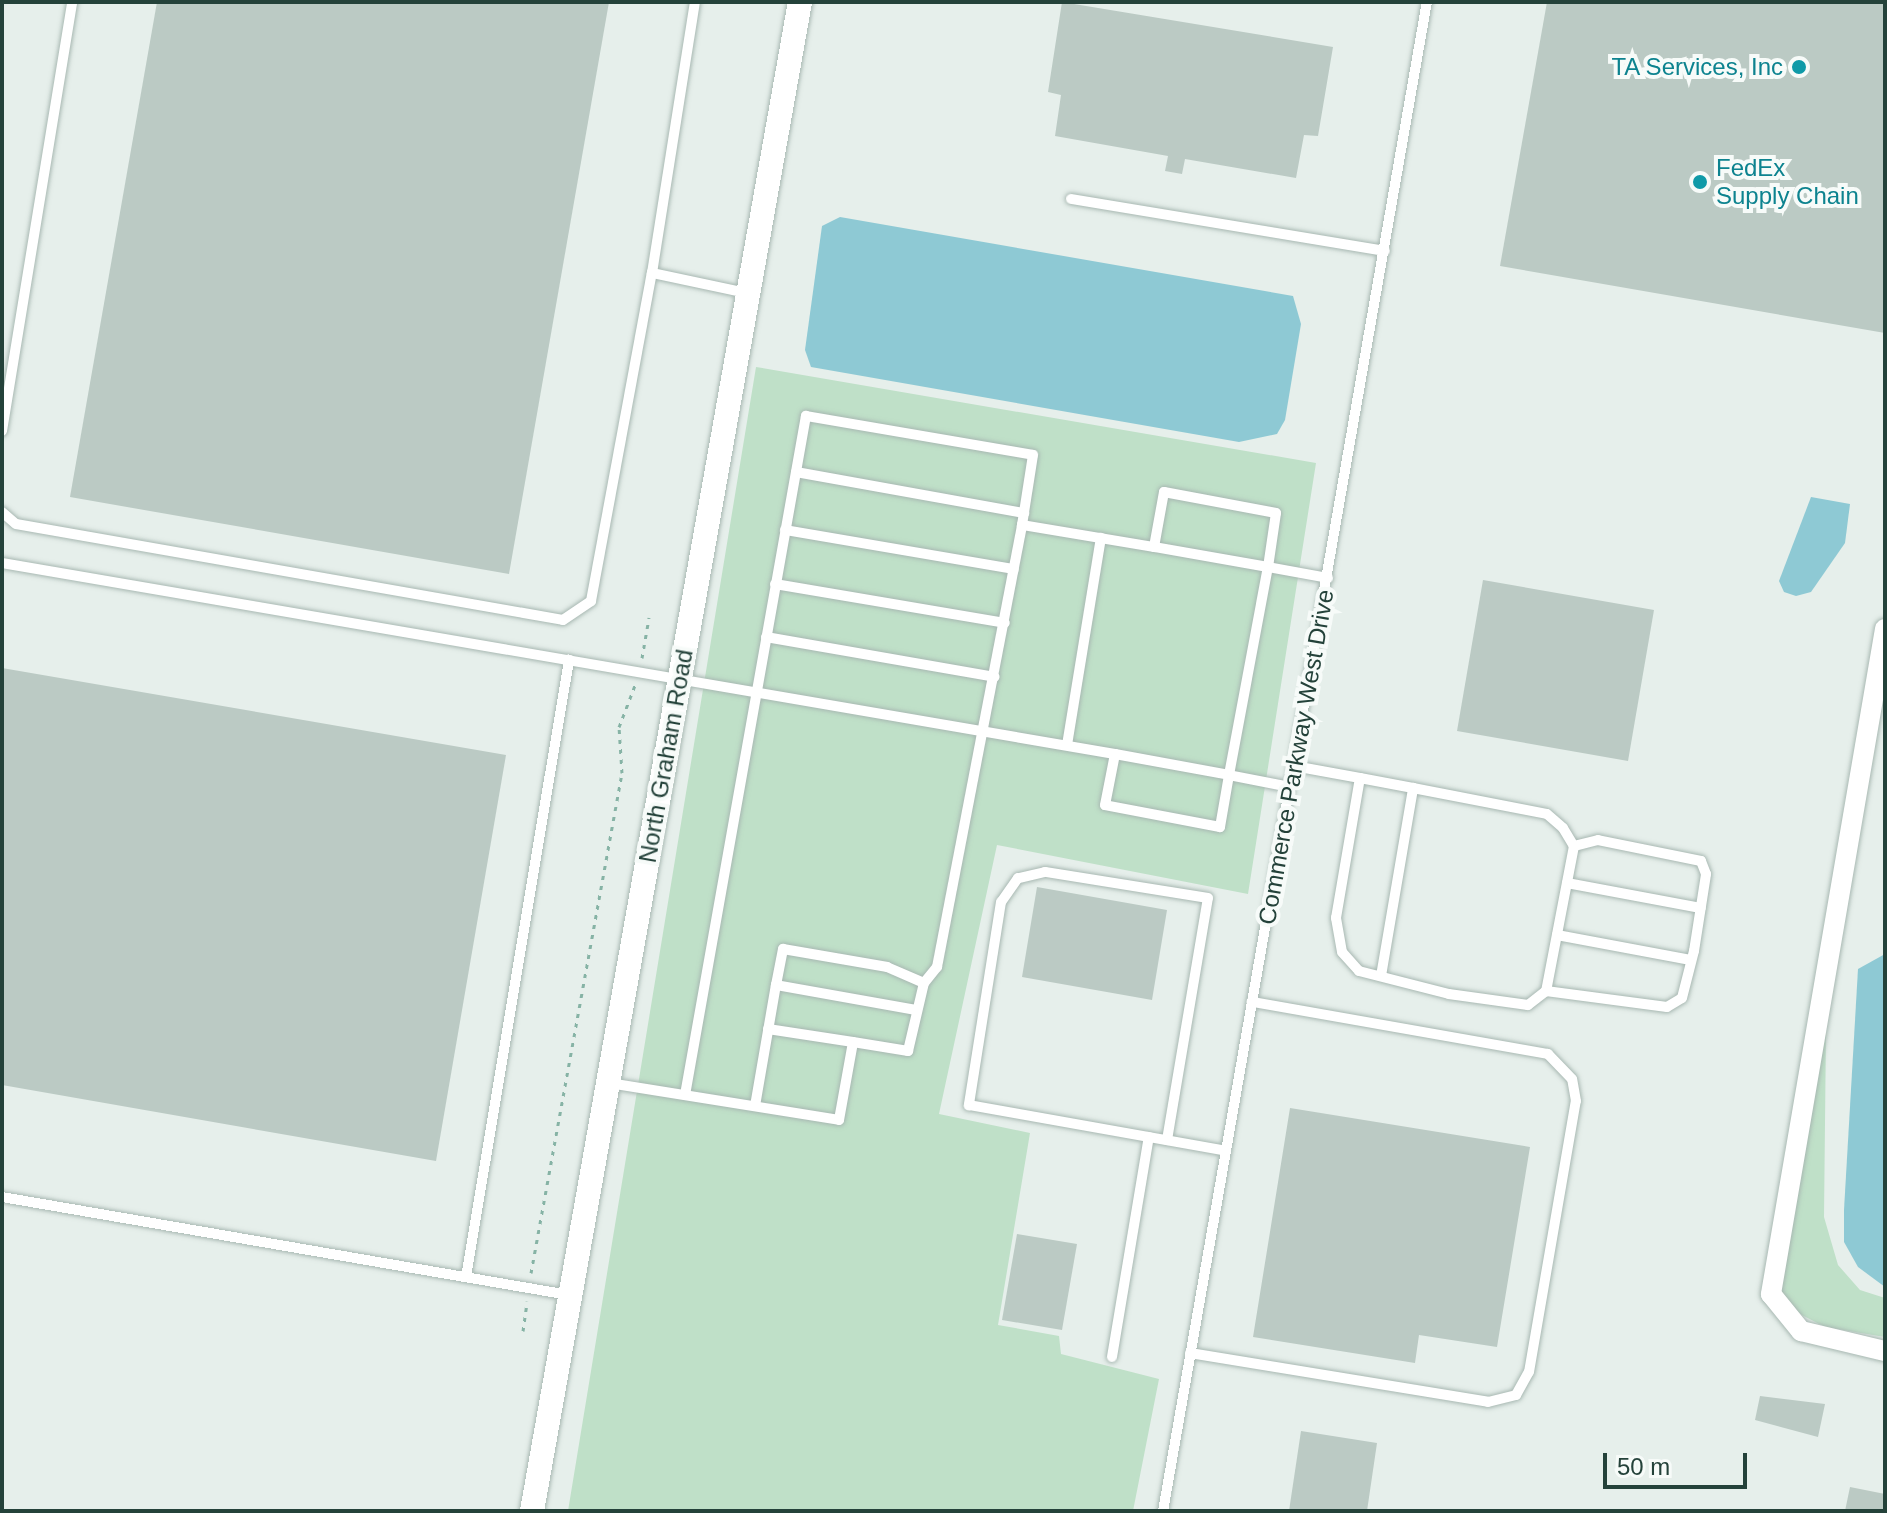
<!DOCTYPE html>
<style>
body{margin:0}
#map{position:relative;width:1887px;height:1513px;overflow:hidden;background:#e6efeb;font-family:Helvetica,sans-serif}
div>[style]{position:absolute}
.green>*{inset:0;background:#bfe0c8}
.water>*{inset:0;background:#8ec9d4}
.building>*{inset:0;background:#bbcac4}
.path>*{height:3px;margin-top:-1.5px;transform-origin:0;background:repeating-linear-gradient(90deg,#86b3a5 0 4px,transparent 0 10px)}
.roads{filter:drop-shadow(0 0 2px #a8b8b2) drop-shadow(0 0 2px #a8b8b2)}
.service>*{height:10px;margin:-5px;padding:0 5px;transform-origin:5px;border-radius:5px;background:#fff}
.minor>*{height:20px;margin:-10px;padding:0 10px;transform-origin:10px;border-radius:10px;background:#fff}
.tertiary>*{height:24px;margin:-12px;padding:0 12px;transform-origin:12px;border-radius:12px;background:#fff}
.dots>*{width:22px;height:22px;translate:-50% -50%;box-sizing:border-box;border:4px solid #f7fbf9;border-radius:50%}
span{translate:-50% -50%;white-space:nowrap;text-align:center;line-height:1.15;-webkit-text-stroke:8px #f7fbf9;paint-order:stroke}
.culture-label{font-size:24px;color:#0d838f}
.right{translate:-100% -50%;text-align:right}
.left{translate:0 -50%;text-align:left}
.street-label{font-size:24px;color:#24423a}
.frame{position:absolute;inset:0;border:4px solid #24423a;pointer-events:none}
.scale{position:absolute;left:1603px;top:1453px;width:144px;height:36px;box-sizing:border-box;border:4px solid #24423a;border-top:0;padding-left:10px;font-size:24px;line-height:28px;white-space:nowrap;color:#24423a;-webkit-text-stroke:6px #f7fbf9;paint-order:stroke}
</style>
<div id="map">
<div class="green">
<div style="clip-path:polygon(756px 367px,1316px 463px,1248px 894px,997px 845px,939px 1114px,1030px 1133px,998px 1325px,1059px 1336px,1061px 1354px,1159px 1379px,1133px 1511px,568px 1511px)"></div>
<div style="clip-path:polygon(1826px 1030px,1824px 1217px,1838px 1265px,1860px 1290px,1885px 1298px,1885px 1337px,1825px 1327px,1798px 1313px,1780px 1289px)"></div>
</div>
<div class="water">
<div style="clip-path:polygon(840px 217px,1293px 296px,1301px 324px,1285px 420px,1277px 434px,1239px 442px,811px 367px,805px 350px,822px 226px)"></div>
<div style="clip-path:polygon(1811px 497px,1850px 504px,1845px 543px,1811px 592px,1796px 596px,1784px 592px,1779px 581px)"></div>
<div style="clip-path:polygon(1885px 954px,1885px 1287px,1858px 1267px,1844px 1242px,1844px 1210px,1858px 969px)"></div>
</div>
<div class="building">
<div style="clip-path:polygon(157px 2px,609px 2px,509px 574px,70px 497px)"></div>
<div style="clip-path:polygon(1062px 2px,1333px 47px,1318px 136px,1304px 135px,1296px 178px,1185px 159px,1182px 174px,1165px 171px,1168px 156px,1055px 136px,1061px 95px,1048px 92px)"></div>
<div style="clip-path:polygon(1547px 2px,1885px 2px,1885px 333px,1500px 266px)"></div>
<div style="clip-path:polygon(1483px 580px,1654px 610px,1628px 761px,1457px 731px)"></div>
<div style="clip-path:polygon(2px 668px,506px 755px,436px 1161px,2px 1085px)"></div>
<div style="clip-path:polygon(1037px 887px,1167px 910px,1152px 1000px,1022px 977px)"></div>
<div style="clip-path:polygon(1290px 1108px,1530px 1147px,1497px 1347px,1419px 1335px,1415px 1363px,1253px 1337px)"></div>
<div style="clip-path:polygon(1017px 1234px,1077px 1244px,1062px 1330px,1002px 1320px)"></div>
<div style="clip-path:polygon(1760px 1396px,1825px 1404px,1818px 1437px,1755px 1420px)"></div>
<div style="clip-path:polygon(1301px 1431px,1377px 1443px,1367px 1511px,1289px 1511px)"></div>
<div style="clip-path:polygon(1850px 1487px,1885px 1494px,1885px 1511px,1845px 1511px)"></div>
</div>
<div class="path">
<div style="left:642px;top:658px;width:41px;rotate:-80.1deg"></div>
<div style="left:531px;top:1273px;width:508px;rotate:-79.69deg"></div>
<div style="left:622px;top:773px;width:46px;rotate:-93.7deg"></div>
<div style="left:619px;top:727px;width:45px;rotate:-69.1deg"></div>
<div style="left:523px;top:1331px;width:30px;rotate:-82deg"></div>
</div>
<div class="roads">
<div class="service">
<div style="left:1071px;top:199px;width:318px;rotate:9.4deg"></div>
<div style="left:652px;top:273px;width:274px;rotate:-81deg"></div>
<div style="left:2px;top:431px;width:435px;rotate:-80.7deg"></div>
<div style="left:796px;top:472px;width:232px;rotate:10.2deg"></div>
<div style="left:1164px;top:492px;width:114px;rotate:10.6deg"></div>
<div style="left:1276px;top:513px;width:55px;rotate:98.4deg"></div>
<div style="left:1268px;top:567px;width:116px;rotate:-170deg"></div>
<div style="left:1154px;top:547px;width:56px;rotate:-79.7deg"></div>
<div style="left:2px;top:512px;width:18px;rotate:41deg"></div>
<div style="left:16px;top:524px;width:555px;rotate:9.95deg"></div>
<div style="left:563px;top:620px;width:34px;rotate:-34deg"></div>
<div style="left:591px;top:601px;width:334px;rotate:-79.5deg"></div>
<div style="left:652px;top:273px;width:97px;rotate:11.9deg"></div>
<div style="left:785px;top:530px;width:232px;rotate:9.7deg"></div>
<div style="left:2px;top:563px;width:1129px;rotate:9.74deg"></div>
<div style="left:775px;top:584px;width:233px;rotate:9.6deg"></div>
<div style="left:766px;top:637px;width:232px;rotate:9.9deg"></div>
<div style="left:1067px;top:745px;width:210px;rotate:-80.7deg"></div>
<div style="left:1115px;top:754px;width:116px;rotate:10.4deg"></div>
<div style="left:1229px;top:775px;width:53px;rotate:99.8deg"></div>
<div style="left:1220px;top:827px;width:117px;rotate:-169.2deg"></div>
<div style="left:1105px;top:805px;width:52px;rotate:-78.9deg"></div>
<div style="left:1294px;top:766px;width:67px;rotate:10.3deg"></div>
<div style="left:1360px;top:778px;width:54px;rotate:10.7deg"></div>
<div style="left:1413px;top:788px;width:136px;rotate:11deg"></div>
<div style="left:1547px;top:814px;width:21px;rotate:41deg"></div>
<div style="left:1563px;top:828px;width:21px;rotate:59deg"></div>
<div style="left:1574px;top:846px;width:148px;rotate:100.9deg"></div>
<div style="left:1546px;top:991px;width:23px;rotate:142deg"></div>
<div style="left:1528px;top:1005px;width:80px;rotate:-172.1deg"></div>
<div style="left:1449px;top:994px;width:93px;rotate:-165.7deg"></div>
<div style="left:1359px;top:971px;width:25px;rotate:-132deg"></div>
<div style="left:1342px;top:952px;width:35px;rotate:-100deg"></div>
<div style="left:1336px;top:918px;width:142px;rotate:-80.3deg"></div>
<div style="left:1290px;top:787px;width:62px;rotate:-168.9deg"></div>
<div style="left:1229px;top:775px;width:212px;rotate:-79.4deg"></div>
<div style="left:1268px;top:567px;width:61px;rotate:10.4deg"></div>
<div style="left:1567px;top:883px;width:136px;rotate:10.6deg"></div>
<div style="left:1557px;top:935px;width:136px;rotate:10.6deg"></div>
<div style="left:1381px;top:976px;width:191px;rotate:-80.3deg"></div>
<div style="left:776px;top:985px;width:37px;rotate:-79deg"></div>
<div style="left:783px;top:949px;width:106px;rotate:9.8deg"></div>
<div style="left:887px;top:967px;width:40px;rotate:23.4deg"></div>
<div style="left:1546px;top:991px;width:122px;rotate:7.5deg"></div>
<div style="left:1667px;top:1007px;width:17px;rotate:-31deg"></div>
<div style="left:1682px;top:998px;width:49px;rotate:-75.7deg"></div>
<div style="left:1694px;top:951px;width:78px;rotate:-81.1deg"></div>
<div style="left:1706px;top:874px;width:14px;rotate:-111deg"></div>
<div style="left:1701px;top:861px;width:105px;rotate:-168.5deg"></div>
<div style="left:1598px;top:840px;width:25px;rotate:166deg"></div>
<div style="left:768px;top:1029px;width:86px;rotate:8.7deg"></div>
<div style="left:609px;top:1083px;width:233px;rotate:9.1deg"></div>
<div style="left:839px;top:1120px;width:79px;rotate:-79.8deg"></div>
<div style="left:853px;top:1042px;width:56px;rotate:9.3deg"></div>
<div style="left:908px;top:1051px;width:70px;rotate:-76.8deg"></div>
<div style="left:924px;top:983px;width:21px;rotate:-51deg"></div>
<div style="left:937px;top:967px;width:450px;rotate:-79.1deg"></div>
<div style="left:1022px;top:525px;width:134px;rotate:9.5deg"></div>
<div style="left:685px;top:1095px;width:690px;rotate:-79.9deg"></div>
<div style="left:806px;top:416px;width:230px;rotate:9.7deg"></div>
<div style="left:1033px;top:455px;width:71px;rotate:98.9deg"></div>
<div style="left:755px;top:1106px;width:123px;rotate:-80.2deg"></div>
<div style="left:776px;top:985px;width:143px;rotate:10.1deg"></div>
<div style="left:1167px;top:1140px;width:245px;rotate:-80.4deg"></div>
<div style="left:1208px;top:898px;width:165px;rotate:-170.9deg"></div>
<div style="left:1045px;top:872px;width:28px;rotate:167deg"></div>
<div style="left:1018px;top:878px;width:29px;rotate:125deg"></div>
<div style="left:1001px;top:902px;width:206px;rotate:99deg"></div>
<div style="left:969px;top:1105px;width:261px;rotate:10.1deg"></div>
<div style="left:2px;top:1197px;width:575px;rotate:9.81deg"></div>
<div style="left:466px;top:1277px;width:626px;rotate:-80.52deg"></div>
<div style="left:1190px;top:1353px;width:302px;rotate:9.3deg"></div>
<div style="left:1488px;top:1402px;width:29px;rotate:-14deg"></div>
<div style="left:1516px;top:1395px;width:26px;rotate:-61deg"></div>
<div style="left:1529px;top:1372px;width:275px;rotate:-80.2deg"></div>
<div style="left:1576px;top:1101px;width:22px;rotate:-100deg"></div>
<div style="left:1572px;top:1079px;width:35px;rotate:-134deg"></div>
<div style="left:1548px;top:1054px;width:301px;rotate:-170deg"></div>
<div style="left:1112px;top:1357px;width:223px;rotate:-80.5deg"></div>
<div style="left:1163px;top:1511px;width:1532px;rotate:-80.08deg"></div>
</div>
<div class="minor">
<div style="left:1885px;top:629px;width:675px;rotate:99.73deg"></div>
<div style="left:1771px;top:1294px;width:48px;rotate:51deg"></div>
<div style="left:1801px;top:1331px;width:86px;rotate:13.4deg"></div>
</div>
<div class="tertiary">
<div style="left:532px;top:1511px;width:1533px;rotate:-79.93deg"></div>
</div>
</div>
<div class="dots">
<div style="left:1799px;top:67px;background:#0f9aa8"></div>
<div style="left:1700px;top:182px;background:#0f9aa8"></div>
</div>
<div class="culture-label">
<span class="right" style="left:1783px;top:67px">TA Services, Inc</span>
<span class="left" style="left:1716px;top:182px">FedEx<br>Supply Chain</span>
</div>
<div class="street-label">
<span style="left:666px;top:756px;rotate:-80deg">North Graham Road</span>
<span style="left:1296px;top:757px;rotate:-80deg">Commerce Parkway West Drive</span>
</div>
<div class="frame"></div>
<div class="scale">50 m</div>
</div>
